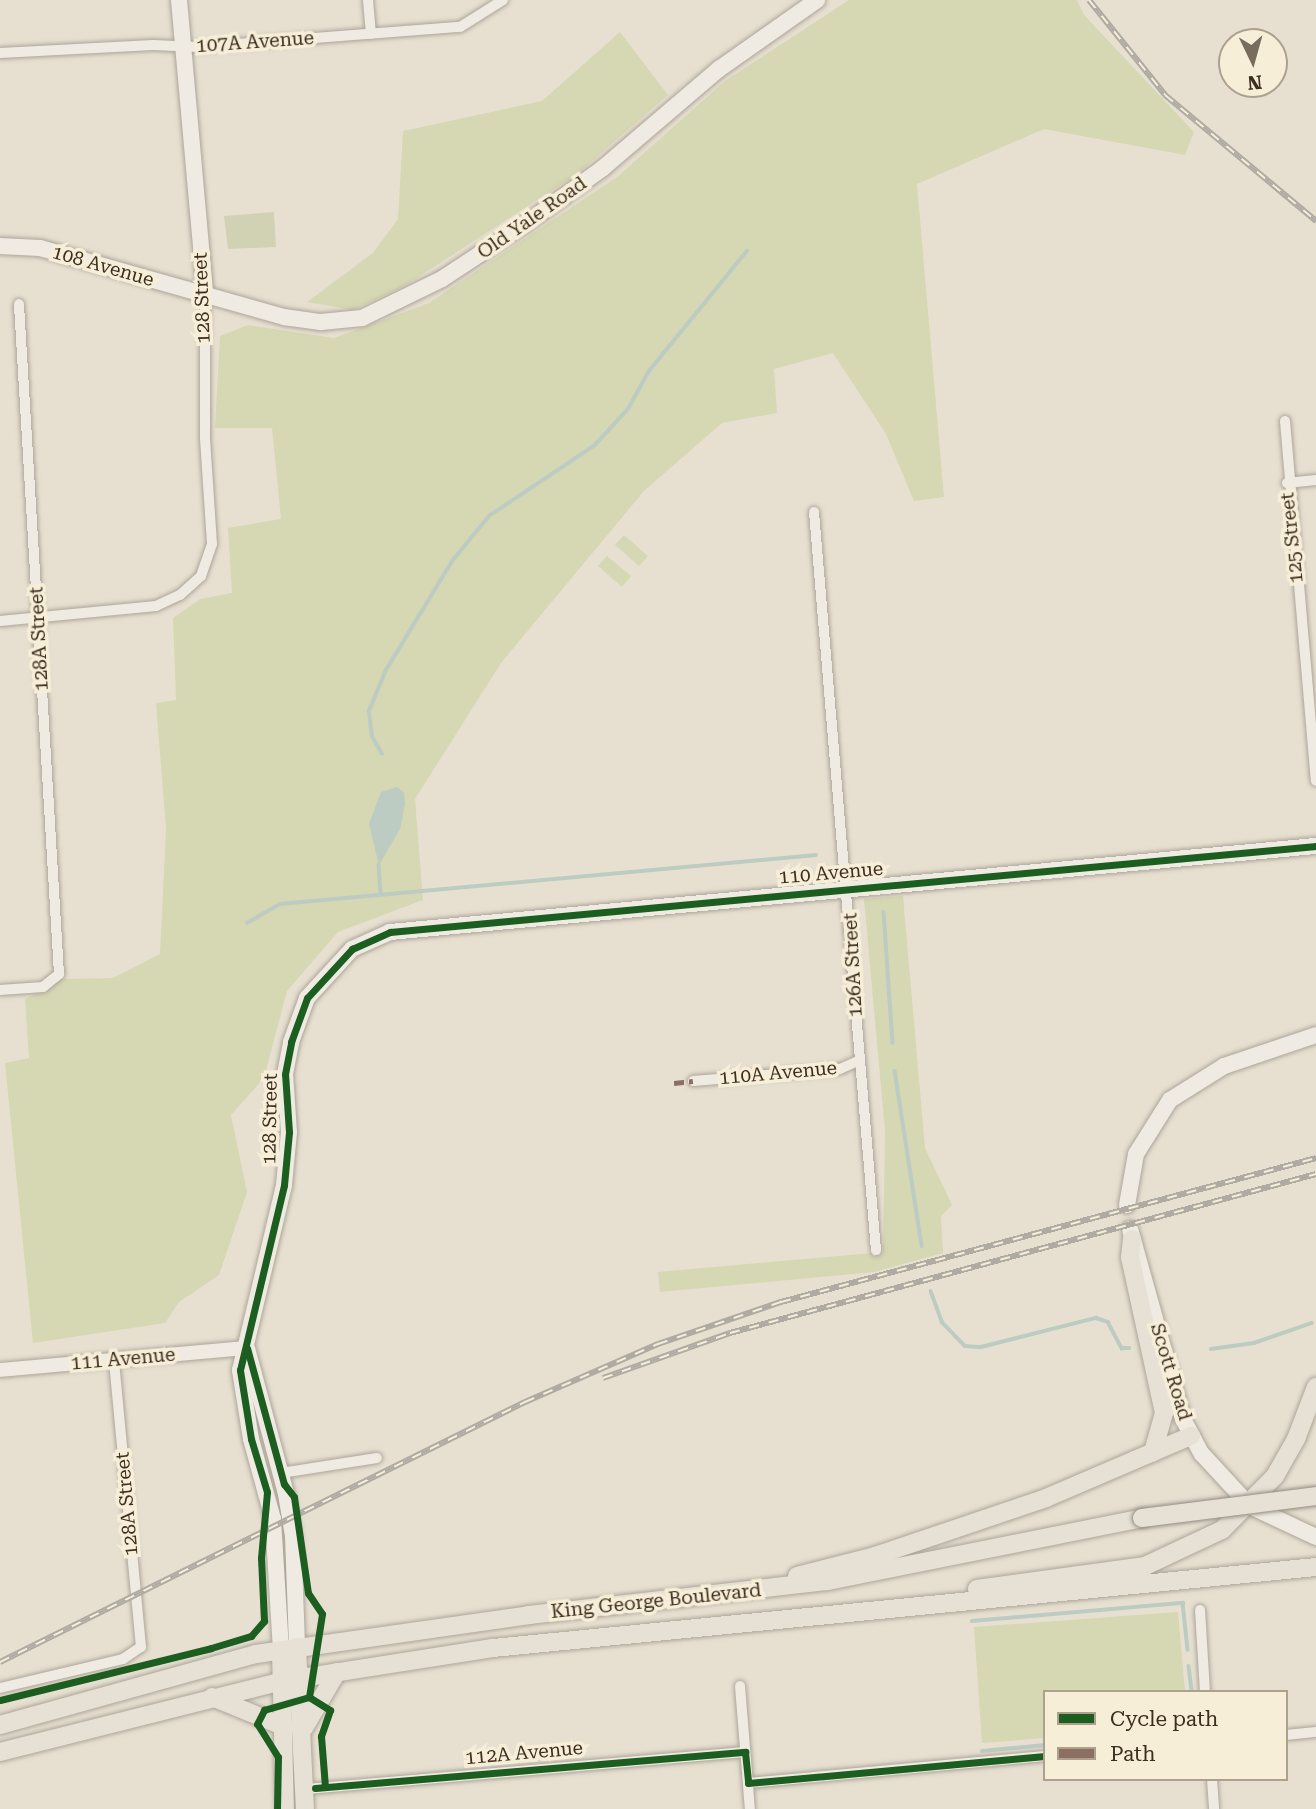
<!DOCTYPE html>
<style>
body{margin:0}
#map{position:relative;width:1316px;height:1809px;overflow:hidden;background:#e7e0d1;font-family:"Roboto Serif",serif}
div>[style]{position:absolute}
.green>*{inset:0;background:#d6d7b3}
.cemetery>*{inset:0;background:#d1d1b3}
.water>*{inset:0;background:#bcccc2}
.stream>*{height:3.5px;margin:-1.75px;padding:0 1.75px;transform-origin:1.75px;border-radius:1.75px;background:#bcccc2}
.roads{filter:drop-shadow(0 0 2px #ada599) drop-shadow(0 0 2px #ada599)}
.minor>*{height:10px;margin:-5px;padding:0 5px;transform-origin:5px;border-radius:5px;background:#efebe3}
.tertiary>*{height:14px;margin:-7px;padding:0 7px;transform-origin:7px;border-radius:7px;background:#efebe3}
.secondary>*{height:16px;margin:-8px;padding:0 8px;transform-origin:8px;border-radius:8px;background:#efebe3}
.primary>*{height:18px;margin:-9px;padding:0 9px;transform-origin:9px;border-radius:9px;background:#e6e1d4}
.rail>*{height:6px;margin-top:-3px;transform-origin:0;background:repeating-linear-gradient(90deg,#f7eed8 0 10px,#afaaa2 0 20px);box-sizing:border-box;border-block:2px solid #afaaa2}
.bridges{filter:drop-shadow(0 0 2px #928b80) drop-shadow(0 0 2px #928b80)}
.primary-bridge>*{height:18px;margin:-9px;padding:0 9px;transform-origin:9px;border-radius:9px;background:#e6e1d4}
.quiet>*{height:5px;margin-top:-2.5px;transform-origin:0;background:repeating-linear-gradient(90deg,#8d6e63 0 10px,transparent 0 15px)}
.cycleway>*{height:7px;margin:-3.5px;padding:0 3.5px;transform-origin:3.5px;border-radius:3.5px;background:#1b5e20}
span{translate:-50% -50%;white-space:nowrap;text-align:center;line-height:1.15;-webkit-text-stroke:7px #f7eed8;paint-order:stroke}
.street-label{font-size:19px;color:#3d2e20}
.legend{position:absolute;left:1043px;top:1690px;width:245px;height:91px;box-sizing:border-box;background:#f7eed8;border:2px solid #ada18e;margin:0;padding:9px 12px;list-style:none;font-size:21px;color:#3d2e20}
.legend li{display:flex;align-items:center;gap:14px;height:35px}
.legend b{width:35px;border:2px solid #ada18e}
.north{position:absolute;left:1218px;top:28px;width:70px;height:70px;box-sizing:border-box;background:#f7eed8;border:2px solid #ada18e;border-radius:50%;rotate:175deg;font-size:19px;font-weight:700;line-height:28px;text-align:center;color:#3d2e20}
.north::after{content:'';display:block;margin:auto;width:24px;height:32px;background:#786c5e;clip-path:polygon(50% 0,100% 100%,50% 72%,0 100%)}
</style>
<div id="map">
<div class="green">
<div style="clip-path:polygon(849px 0,1077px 0,1084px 15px,1194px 132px,1185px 155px,1044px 129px,917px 184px,944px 497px,914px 501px,886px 434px,833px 353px,774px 369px,777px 413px,722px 423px,644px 491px,501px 663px,415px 799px,423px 900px,338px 932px,287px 991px,264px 1078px,231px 1115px,247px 1192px,219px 1275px,179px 1302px,165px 1323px,33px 1343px,5px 1063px,29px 1058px,25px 999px,63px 979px,113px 978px,160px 954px,166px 829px,156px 703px,176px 700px,173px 618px,200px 599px,232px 593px,228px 528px,281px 519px,272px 428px,215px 428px,220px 336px,248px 325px,334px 338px,429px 303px,617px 177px,725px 81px)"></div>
<div style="clip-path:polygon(620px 32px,668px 95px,577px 174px,406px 285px,353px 310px,307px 302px,373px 253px,398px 219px,403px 131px,542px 101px)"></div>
<div style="clip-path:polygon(624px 535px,648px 556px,639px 566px,615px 545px)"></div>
<div style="clip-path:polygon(607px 556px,631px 576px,622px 587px,598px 566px)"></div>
<div style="clip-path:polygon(903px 896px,925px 1148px,952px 1205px,941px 1216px,943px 1253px,874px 1272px,660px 1292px,658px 1272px,883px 1252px,885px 1131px,864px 899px)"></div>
<div style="clip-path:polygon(1178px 1612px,1185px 1692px,1045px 1692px,1045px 1738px,982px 1743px,974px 1627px)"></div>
</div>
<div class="cemetery">
<div style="clip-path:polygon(274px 212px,276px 247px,228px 249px,224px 216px)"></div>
</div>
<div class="water">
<div style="clip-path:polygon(397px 787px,404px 792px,405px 804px,400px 829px,379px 865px,369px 824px,381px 792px)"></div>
</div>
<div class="stream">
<div style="left:382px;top:754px;width:20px;rotate:-120deg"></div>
<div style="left:372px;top:737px;width:26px;rotate:-97deg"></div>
<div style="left:369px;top:711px;width:44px;rotate:-67.5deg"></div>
<div style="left:386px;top:670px;width:129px;rotate:-58.7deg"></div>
<div style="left:453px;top:560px;width:57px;rotate:-50.7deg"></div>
<div style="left:489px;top:516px;width:128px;rotate:-33.8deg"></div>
<div style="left:595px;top:445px;width:49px;rotate:-47.5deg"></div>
<div style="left:628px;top:409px;width:43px;rotate:-61.1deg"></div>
<div style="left:649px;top:371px;width:155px;rotate:-50.8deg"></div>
<div style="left:379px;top:865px;width:30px;rotate:86deg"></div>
<div style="left:884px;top:912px;width:131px;rotate:86.1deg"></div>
<div style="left:247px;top:923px;width:38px;rotate:-30deg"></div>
<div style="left:280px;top:904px;width:538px;rotate:-5.22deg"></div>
<div style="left:895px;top:1071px;width:177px;rotate:81.2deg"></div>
<div style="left:931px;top:1291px;width:33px;rotate:70deg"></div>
<div style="left:942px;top:1322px;width:33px;rotate:46deg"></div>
<div style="left:965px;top:1346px;width:16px;rotate:4deg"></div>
<div style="left:981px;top:1347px;width:119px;rotate:-14.2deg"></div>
<div style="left:1096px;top:1318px;width:13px;rotate:18deg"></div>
<div style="left:1108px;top:1322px;width:30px;rotate:62deg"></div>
<div style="left:1122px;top:1348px;width:7px"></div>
<div style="left:1211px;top:1349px;width:43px;rotate:-7.9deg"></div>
<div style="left:1254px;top:1343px;width:61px;rotate:-19deg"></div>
<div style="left:972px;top:1621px;width:212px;rotate:-4.9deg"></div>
<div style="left:1183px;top:1603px;width:47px;rotate:83.9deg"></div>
<div style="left:1189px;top:1666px;width:26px;rotate:83deg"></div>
<div style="left:982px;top:1751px;width:63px;rotate:-5.4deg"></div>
</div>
<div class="roads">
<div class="minor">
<div style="left:368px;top:0;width:34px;rotate:85deg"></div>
<div style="left:0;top:53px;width:153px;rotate:-3deg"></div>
<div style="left:153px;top:45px;width:45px;rotate:2.5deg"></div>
<div style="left:198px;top:47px;width:263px;rotate:-4.4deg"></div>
<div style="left:460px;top:27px;width:51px;rotate:-32.1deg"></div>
<div style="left:1285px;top:421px;width:361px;rotate:85.1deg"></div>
<div style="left:1287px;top:483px;width:29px;rotate:-6deg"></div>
<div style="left:814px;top:512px;width:741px;rotate:85.2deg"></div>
<div style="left:0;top:621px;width:157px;rotate:-5.5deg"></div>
<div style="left:156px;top:606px;width:26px;rotate:-25deg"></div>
<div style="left:180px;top:595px;width:28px;rotate:-42deg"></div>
<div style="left:201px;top:576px;width:34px;rotate:-71deg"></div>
<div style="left:212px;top:544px;width:105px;rotate:-93.8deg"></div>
<div style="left:205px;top:439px;width:145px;rotate:-90deg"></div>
<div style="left:0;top:990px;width:43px;rotate:-4deg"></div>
<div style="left:43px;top:987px;width:21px;rotate:-39deg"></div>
<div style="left:59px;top:974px;width:671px;rotate:-93.42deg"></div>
<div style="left:693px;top:1081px;width:147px;rotate:-4.7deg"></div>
<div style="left:840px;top:1069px;width:22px;rotate:-24deg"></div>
<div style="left:281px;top:1473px;width:97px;rotate:-8.9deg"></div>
<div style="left:1200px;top:1610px;width:82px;rotate:86.5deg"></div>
<div style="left:740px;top:1686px;width:123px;rotate:85.4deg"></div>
<div style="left:0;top:1688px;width:126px;rotate:-13.3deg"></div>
<div style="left:123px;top:1659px;width:22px;rotate:-34deg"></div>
<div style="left:141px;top:1647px;width:287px;rotate:-95.4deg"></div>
<div style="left:1286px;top:1735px;width:30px;rotate:-6deg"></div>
<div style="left:1212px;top:1779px;width:30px;rotate:86deg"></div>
<div style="left:748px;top:1783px;width:298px;rotate:-5.2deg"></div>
<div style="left:306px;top:1789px;width:441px;rotate:-4.8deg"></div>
</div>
<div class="tertiary">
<div style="left:0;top:1370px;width:248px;rotate:-5.1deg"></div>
</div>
<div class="secondary">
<div style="left:179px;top:0;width:295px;rotate:84.9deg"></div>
<div style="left:0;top:246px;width:40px;rotate:2.9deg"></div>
<div style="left:40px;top:248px;width:254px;rotate:15.8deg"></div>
<div style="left:284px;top:317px;width:37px;rotate:8deg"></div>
<div style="left:321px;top:322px;width:41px;rotate:-5.6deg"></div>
<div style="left:362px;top:318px;width:89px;rotate:-26deg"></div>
<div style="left:442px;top:279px;width:98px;rotate:-33.4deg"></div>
<div style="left:524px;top:225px;width:97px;rotate:-35.8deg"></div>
<div style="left:603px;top:168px;width:153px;rotate:-40.5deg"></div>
<div style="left:719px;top:69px;width:120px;rotate:-35.1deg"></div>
<div style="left:1127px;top:1205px;width:52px;rotate:-80deg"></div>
<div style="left:1136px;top:1154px;width:64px;rotate:-57.8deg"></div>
<div style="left:1170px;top:1100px;width:64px;rotate:-32.2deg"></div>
<div style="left:1224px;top:1066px;width:97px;rotate:-18.6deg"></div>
<div style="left:1130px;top:1229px;width:197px;rotate:74.4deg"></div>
<div style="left:1183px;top:1419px;width:40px;rotate:62deg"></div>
<div style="left:1202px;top:1454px;width:71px;rotate:47.3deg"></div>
<div style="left:1250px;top:1506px;width:73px;rotate:25.2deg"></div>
<div style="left:247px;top:1348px;width:151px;rotate:75deg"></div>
<div style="left:286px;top:1494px;width:43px;rotate:80.5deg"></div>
<div style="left:293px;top:1536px;width:111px;rotate:87.9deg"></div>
<div style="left:281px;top:1650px;width:131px;rotate:-93.5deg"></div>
<div style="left:273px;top:1519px;width:83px;rotate:-105.4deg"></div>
<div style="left:251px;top:1439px;width:70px;rotate:-99.1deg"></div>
<div style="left:240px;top:1370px;width:190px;rotate:-76.6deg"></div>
<div style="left:284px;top:1185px;width:53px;rotate:-84.6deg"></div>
<div style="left:289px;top:1132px;width:58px;rotate:-93.9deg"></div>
<div style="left:285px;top:1074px;width:33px;rotate:-79deg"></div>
<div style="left:291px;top:1042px;width:47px;rotate:-70deg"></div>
<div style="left:307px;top:998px;width:67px;rotate:-47.4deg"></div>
<div style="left:352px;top:949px;width:42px;rotate:-24.1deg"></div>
<div style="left:390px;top:932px;width:930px;rotate:-5.31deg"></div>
</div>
<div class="primary">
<div style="left:1132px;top:1239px;width:18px;rotate:96deg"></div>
<div style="left:1130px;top:1257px;width:160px;rotate:77.7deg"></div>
<div style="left:1164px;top:1413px;width:41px;rotate:105.8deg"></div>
<div style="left:797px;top:1576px;width:81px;rotate:-14.4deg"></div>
<div style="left:875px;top:1556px;width:181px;rotate:-18.7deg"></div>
<div style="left:1046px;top:1498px;width:158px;rotate:-23.2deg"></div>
<div style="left:977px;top:1589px;width:170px;rotate:-7.8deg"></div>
<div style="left:1145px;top:1566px;width:85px;rotate:-25.1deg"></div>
<div style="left:1222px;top:1530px;width:76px;rotate:-45.5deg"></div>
<div style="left:1275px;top:1476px;width:43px;rotate:-60.4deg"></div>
<div style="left:1296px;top:1439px;width:56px;rotate:-69deg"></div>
<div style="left:297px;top:1647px;width:162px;rotate:87.2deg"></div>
<div style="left:281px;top:1650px;width:159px;rotate:88.6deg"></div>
<div style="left:212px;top:1697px;width:79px;rotate:22.3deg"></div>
<div style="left:0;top:1725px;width:266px;rotate:-15.5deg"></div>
<div style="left:256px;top:1654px;width:276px;rotate:-8.1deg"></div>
<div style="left:529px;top:1615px;width:301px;rotate:-6.5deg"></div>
<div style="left:828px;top:1581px;width:320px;rotate:-11.3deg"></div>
<div style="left:304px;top:1728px;width:65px;rotate:-59.5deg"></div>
<div style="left:0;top:1752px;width:291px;rotate:-14.1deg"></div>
<div style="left:282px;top:1681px;width:214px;rotate:-8.9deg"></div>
<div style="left:493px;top:1648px;width:827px;rotate:-5.62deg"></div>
</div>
</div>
<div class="rail">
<div style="left:1089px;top:0;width:122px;rotate:51.3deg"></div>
<div style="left:1165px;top:95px;width:197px;rotate:39.8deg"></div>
<div style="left:603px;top:1378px;width:135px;rotate:-19.5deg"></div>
<div style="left:730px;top:1333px;width:607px;rotate:-15.18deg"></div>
<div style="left:0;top:1662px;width:586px;rotate:-26.35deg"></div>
<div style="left:525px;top:1402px;width:145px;rotate:-23.6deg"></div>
<div style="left:658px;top:1344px;width:130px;rotate:-18.9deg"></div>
<div style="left:781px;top:1302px;width:554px;rotate:-15.06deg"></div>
</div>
<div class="bridges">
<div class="primary-bridge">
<div style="left:1142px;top:1518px;width:175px;rotate:-7.2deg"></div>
</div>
</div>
<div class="quiet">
<div style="left:674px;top:1083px;width:19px;rotate:-6deg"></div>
</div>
<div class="cycleway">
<div style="left:247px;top:1348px;width:141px;rotate:74.8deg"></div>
<div style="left:284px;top:1484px;width:16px;rotate:52deg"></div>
<div style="left:294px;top:1497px;width:97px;rotate:81.7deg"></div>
<div style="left:308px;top:1593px;width:25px;rotate:56deg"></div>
<div style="left:322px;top:1614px;width:84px;rotate:98.9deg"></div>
<div style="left:309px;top:1697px;width:25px;rotate:32deg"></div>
<div style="left:330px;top:1710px;width:28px;rotate:109deg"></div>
<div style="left:321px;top:1736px;width:51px;rotate:85.5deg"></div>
<div style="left:0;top:1700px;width:217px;rotate:-13.8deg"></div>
<div style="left:211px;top:1648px;width:42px;rotate:-16.7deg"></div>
<div style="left:251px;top:1636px;width:20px;rotate:-49deg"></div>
<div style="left:264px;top:1621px;width:63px;rotate:-92.7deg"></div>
<div style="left:261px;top:1558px;width:66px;rotate:-84.8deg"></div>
<div style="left:267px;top:1492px;width:55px;rotate:-106.8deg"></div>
<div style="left:251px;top:1439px;width:70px;rotate:-99.1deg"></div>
<div style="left:240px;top:1370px;width:190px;rotate:-76.6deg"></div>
<div style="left:284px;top:1185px;width:53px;rotate:-84.6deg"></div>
<div style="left:289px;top:1132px;width:58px;rotate:-93.9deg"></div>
<div style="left:285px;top:1074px;width:33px;rotate:-79deg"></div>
<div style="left:291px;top:1042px;width:47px;rotate:-70deg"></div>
<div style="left:307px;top:998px;width:67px;rotate:-47.4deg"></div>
<div style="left:352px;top:949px;width:42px;rotate:-24.1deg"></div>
<div style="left:390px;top:932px;width:930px;rotate:-5.31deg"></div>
<div style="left:315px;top:1788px;width:432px;rotate:-4.8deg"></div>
<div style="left:745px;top:1752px;width:31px;rotate:84deg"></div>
<div style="left:748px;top:1783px;width:298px;rotate:-5.2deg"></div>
<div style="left:277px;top:1809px;width:52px;rotate:-88.9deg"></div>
<div style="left:278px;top:1757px;width:39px;rotate:-122deg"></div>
<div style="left:257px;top:1724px;width:16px;rotate:-63deg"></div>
<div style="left:264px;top:1710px;width:47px;rotate:-16.1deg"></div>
</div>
<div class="street-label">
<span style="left:255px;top:42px;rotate:-4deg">107A Avenue</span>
<span style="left:532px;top:218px;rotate:-35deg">Old Yale Road</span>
<span style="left:103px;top:266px;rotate:16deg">108 Avenue</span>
<span style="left:202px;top:298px;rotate:-92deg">128 Street</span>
<span style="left:1292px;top:538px;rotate:-96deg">125 Street</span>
<span style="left:39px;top:639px;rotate:-93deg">128A Street</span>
<span style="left:831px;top:873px;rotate:-5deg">110 Avenue</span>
<span style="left:853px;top:965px;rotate:-93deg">126A Street</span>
<span style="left:778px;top:1073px;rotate:-5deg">110A Avenue</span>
<span style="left:270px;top:1119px;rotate:-89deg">128 Street</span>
<span style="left:123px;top:1359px;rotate:-5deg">111 Avenue</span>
<span style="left:1171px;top:1372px;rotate:73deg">Scott Road</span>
<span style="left:127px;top:1504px;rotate:-95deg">128A Street</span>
<span style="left:656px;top:1601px;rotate:-6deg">King George Boulevard</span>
<span style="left:524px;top:1753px;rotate:-5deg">112A Avenue</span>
</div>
<ul class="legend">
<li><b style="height:9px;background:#1b5e20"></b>Cycle path</li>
<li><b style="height:9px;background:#8d6e63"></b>Path</li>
</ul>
<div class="north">N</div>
</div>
